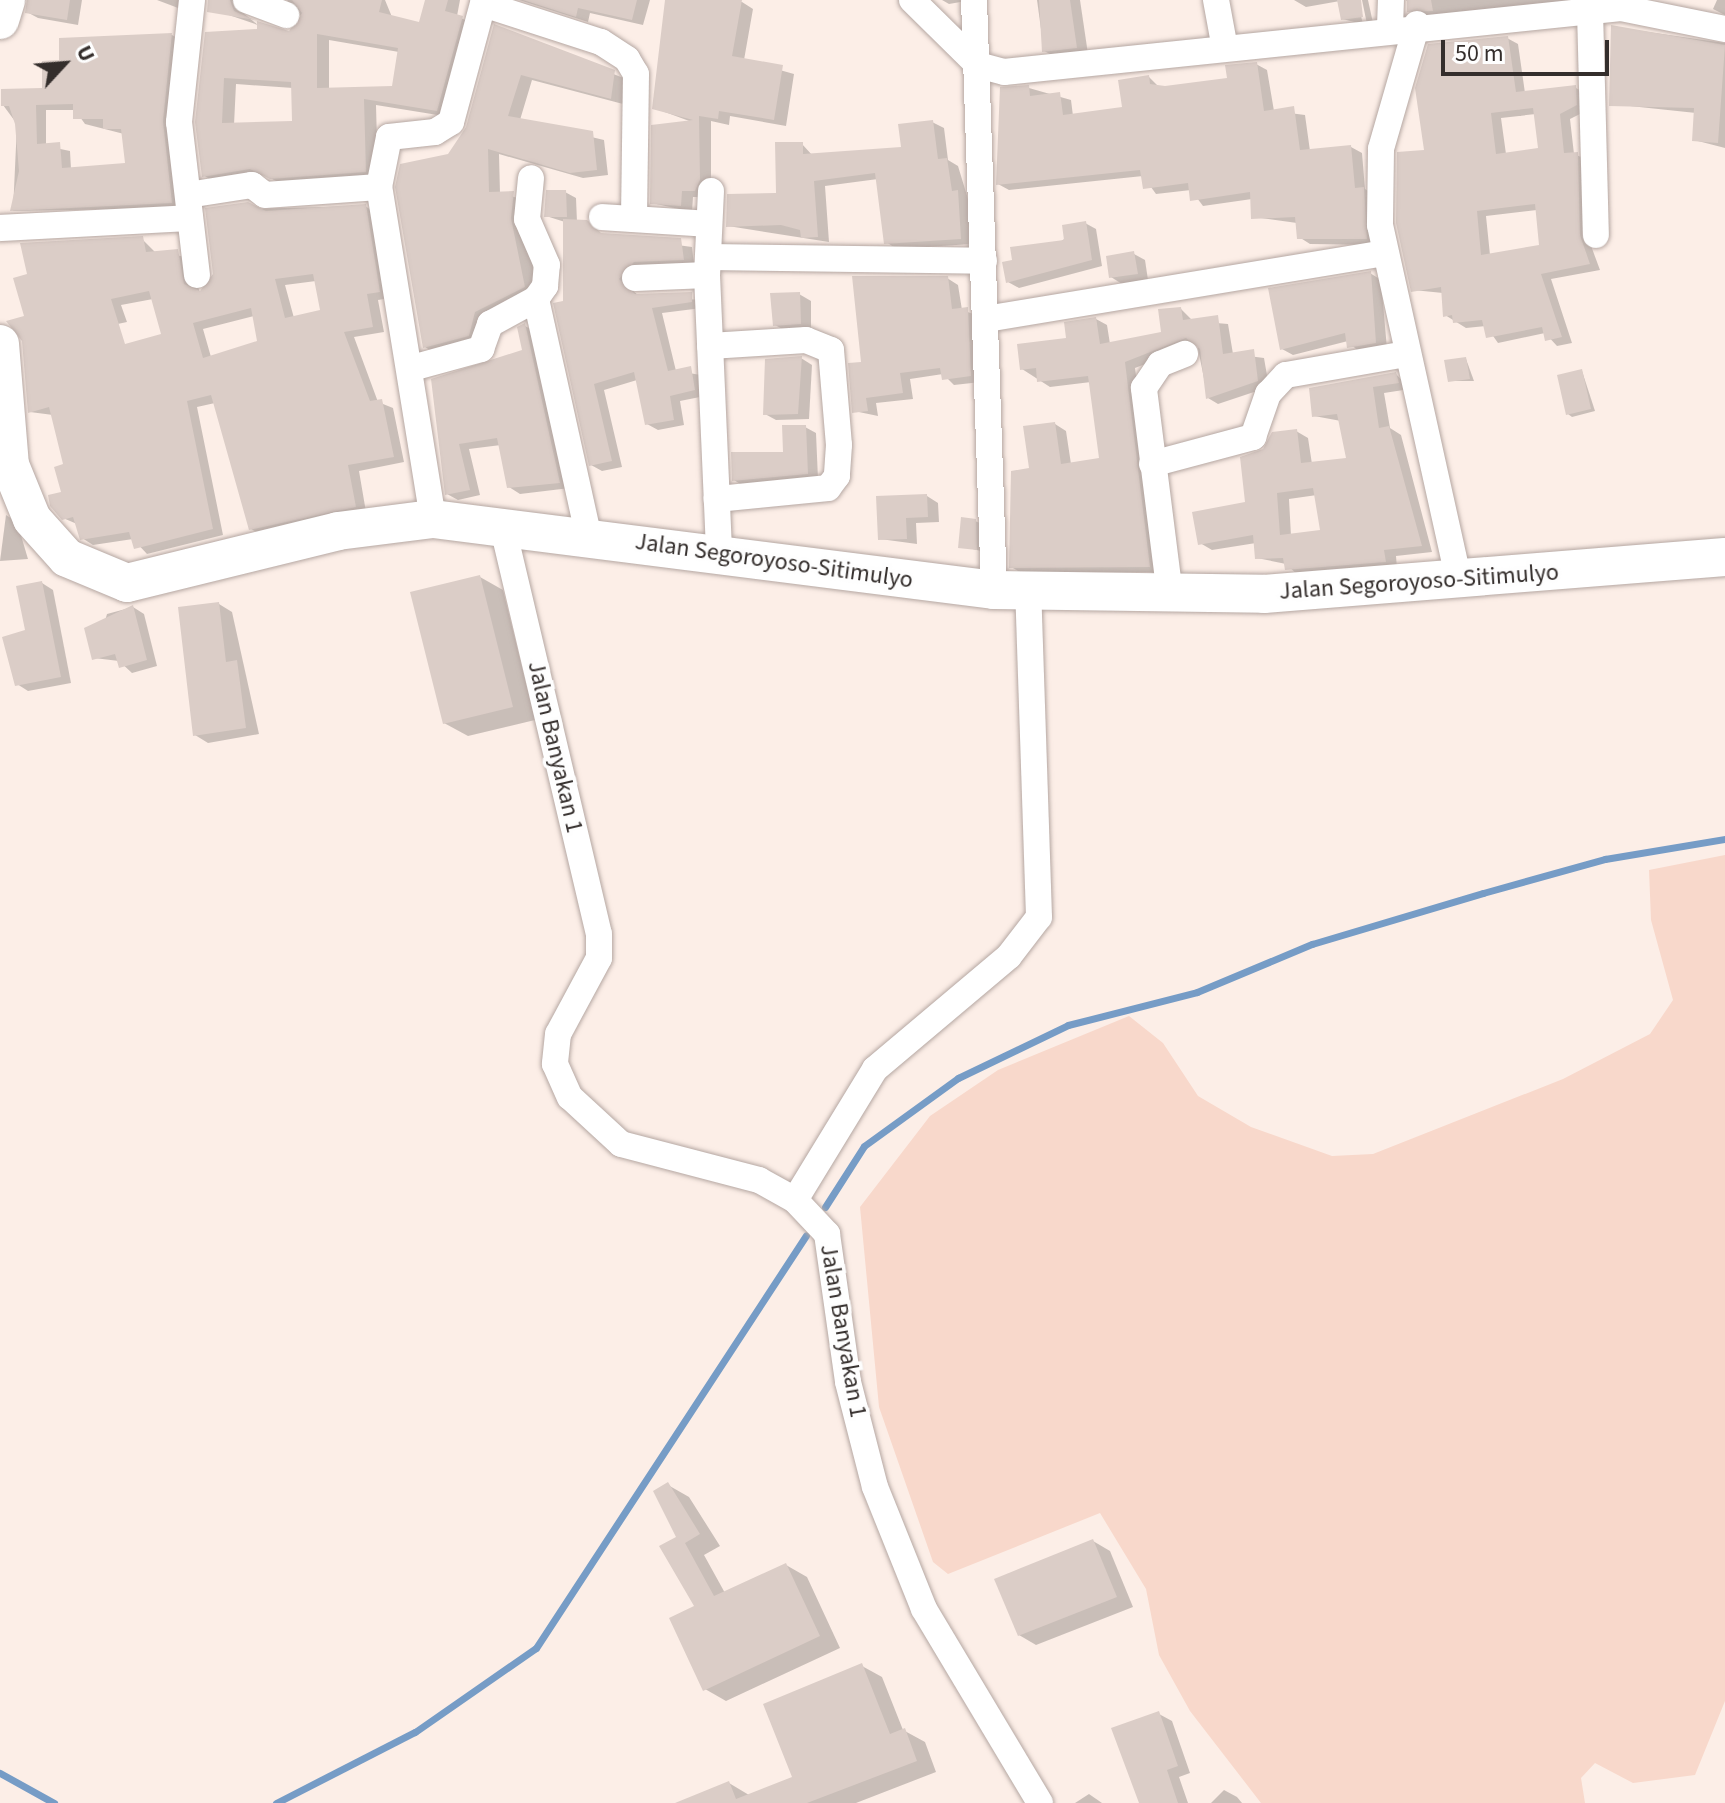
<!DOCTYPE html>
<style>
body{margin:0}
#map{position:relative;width:1725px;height:1803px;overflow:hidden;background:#fceee7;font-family:"Source Sans 3",sans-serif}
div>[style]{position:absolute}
.green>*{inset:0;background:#f8d8cb}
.shadow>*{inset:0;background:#0003}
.stream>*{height:7px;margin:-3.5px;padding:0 3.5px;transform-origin:3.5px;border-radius:3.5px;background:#769cc6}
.building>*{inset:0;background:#dbcdc7}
.roads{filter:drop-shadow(0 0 2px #b5a7a2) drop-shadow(0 0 2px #b5a7a2)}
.minor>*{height:26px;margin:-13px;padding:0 13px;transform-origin:13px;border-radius:13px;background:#fff}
.secondary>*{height:38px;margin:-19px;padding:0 19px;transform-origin:19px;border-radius:19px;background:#fff}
span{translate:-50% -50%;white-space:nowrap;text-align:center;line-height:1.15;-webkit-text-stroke:7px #fefefe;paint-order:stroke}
.street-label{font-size:24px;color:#342e2c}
.north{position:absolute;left:24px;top:24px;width:80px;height:80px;-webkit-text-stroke:6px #fefefe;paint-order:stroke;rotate:64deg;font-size:22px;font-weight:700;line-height:32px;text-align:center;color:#342e2c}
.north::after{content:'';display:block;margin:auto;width:28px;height:36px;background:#342e2c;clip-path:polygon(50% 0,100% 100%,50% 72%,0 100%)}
.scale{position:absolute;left:1441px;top:40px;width:168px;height:36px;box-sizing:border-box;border:4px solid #342e2c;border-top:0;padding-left:10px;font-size:24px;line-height:28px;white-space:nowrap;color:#342e2c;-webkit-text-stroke:6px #fefefe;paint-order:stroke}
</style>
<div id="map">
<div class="green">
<div style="clip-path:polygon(1725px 855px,1725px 1701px,1695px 1775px,1633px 1783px,1595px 1763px,1581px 1778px,1585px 1803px,1261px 1803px,1190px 1711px,1159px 1655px,1146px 1589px,1100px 1513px,948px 1574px,933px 1562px,879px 1407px,860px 1207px,930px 1116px,998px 1070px,1129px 1016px,1163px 1043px,1198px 1096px,1251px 1127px,1332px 1156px,1373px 1154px,1563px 1079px,1650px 1034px,1673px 1000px,1651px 920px,1649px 870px)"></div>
</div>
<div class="shadow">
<div style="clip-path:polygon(27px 0,82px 0,78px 25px,38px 18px,27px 12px)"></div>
<div style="clip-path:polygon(157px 0,193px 0,186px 11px)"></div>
<div style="clip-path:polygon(228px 0,250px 0,242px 12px,258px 25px,226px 14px)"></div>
<div style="clip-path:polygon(evenodd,287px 0,385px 0,392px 17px,421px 25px,428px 0,460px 0,457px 16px,475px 25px,450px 117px,376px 105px,378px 178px,284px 185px,264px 175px,216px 183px,203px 175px,206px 34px,288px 33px,304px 20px,287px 0,329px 40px,399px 52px,394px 88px,329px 89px,329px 40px,287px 0,236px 84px,293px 88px,294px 123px,234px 125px,236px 84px)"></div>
<div style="clip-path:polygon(519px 0,650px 0,643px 25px,590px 13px,588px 22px)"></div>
<div style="clip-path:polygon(667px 0,742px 2px,753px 9px,744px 60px,794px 74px,786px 126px,730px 116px,729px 125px,711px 121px,711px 188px,707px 197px,693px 197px,692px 212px,652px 203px,692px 122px,654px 108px)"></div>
<div style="clip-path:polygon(942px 0,972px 0,949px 4px)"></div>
<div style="clip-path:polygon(1037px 0,1080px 0,1088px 54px,1056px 57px,1044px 51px)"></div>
<div style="clip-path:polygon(1294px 0,1357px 0,1363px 24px,1342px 19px,1340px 1px,1306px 7px)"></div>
<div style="clip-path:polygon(1362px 0,1368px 0,1373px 23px,1367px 24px)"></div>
<div style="clip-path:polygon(1406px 0,1593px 0,1420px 17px)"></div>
<div style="clip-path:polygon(1717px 0,1725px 0,1725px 15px,1713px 9px)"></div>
<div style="clip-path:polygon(495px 27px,626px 79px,623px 104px,532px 80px,520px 120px,604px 140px,608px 175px,583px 178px,499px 154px,500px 193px,525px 200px,536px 293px,480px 342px,436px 354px,425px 347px,449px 156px,468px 128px)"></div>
<div style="clip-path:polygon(1613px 27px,1725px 43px,1725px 148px,1694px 140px,1696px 113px,1611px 104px)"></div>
<div style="clip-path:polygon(evenodd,172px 35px,182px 41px,182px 208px,13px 211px,17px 124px,3px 105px,44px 90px,61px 62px,61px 40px,172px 35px,46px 110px,75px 110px,85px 124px,124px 134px,127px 165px,71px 169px,70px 151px,46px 146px,46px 110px)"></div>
<div style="clip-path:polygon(evenodd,1507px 38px,1518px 44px,1525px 93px,1576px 88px,1586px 94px,1586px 111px,1570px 119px,1574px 154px,1588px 160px,1590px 243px,1600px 270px,1551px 279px,1572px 343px,1557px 346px,1545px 333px,1498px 343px,1486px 326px,1466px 328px,1445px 315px,1443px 293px,1413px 290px,1427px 151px,1507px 38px,1536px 114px,1540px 150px,1506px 154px,1501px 118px,1536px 114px,1507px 38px,1537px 210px,1541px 246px,1490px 255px,1486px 216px,1537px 210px)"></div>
<div style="clip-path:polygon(1256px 64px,1267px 70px,1274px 111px,1305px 115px,1310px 151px,1351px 147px,1362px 153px,1365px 189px,1375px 195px,1377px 245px,1310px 244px,1299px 237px,1297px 223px,1253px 217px,1252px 199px,1203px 206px,1191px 190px,1156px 194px,1143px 176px,1009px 190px,998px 184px,1029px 88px,1071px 100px,1073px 116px,1125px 109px,1149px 77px,1160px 88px,1229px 80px)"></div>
<div style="clip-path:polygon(932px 122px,944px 128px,948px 160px,958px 166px,968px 199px,971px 244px,897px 249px,886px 242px,878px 179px,825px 186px,829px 242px,728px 226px,778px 195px,802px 144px,813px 156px,903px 148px)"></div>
<div style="clip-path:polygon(565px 192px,576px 198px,577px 222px,605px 235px,692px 247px,694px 265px,629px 287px,639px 296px,702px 300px,702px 308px,662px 313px,676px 371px,701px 375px,705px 396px,680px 401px,684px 425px,658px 430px,647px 424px,637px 380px,604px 390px,622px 467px,602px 471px,591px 465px,565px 303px,565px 222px,546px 216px)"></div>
<div style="clip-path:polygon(evenodd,365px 206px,376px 213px,390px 298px,378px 300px,384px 332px,354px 337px,378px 402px,393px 408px,404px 462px,359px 471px,366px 512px,262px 535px,251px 529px,215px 403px,197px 407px,223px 535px,147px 554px,133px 539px,93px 545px,82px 538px,77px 524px,63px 518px,65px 466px,53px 415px,30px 412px,164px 335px,153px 299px,121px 305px,127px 322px,33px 342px,26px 317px,142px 239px,156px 253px,189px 257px,200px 293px,215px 275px,208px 210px,365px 206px,316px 281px,322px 312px,294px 318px,285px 285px,316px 281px,365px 206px,254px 316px,259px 343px,211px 357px,203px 329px,254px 316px)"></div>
<div style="clip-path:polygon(1085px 223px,1096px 229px,1102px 266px,1019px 288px,1008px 282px)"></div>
<div style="clip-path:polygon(1134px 254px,1145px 260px,1148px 280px,1122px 284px,1111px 277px)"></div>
<div style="clip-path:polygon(1370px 273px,1381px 280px,1387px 349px,1360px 353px,1348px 341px,1293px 355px,1282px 349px)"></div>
<div style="clip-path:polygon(947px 278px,958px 285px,962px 310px,979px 316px,981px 382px,954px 385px,943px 374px,910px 379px,913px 399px,876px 403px,878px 416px,854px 411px,863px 364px)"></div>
<div style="clip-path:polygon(799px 294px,811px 301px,811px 330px,786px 331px,775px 325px)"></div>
<div style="clip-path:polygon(1181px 309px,1193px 321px,1228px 324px,1233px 354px,1264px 358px,1269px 387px,1218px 404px,1208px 398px,1197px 344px,1135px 368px,1161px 572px,1022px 573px,1011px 567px,1031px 470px,1055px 424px,1066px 431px,1071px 464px,1101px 460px,1091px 382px,1050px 387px,1022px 369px,1096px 319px,1107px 325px,1110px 344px,1163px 334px)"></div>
<div style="clip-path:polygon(525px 326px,536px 332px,570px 488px,520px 494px,509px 487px,501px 445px,469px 449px,480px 495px,458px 500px,447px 494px,433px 381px,524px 352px)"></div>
<div style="clip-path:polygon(801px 358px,812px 365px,809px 419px,776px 420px,765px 414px)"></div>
<div style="clip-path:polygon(1466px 359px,1474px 381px,1450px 381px)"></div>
<div style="clip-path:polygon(1582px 371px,1595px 411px,1572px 417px,1568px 414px)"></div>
<div style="clip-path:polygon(evenodd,1396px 374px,1410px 389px,1384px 393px,1390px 428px,1401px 435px,1432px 552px,1396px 556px,1397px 568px,1299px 576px,1286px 564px,1257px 558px,1256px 543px,1212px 550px,1200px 543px,1248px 504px,1265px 451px,1296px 431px,1308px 438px,1312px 464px,1348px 460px,1341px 421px,1314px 416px,1396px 374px,1317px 495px,1323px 532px,1291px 536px,1289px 499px,1317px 495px)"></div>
<div style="clip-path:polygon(805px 427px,816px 433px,818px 479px,745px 487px,734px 480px,785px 454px)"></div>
<div style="clip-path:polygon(927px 496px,938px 503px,939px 522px,916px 523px,917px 544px,880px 539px)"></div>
<div style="clip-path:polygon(6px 515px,17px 522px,28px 559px,0 561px)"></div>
<div style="clip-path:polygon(975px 521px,980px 523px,981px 551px,960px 546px)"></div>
<div style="clip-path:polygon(480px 577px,503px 590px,535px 720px,468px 736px,444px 723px)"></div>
<div style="clip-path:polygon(42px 583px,53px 590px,71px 683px,28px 691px,17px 684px)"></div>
<div style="clip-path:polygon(219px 604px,232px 612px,259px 734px,208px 743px,195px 735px)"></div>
<div style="clip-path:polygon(133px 607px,144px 614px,157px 666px,132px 673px,119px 661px,94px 658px,107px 614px)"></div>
<div style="clip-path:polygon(668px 1485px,689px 1497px,720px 1546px,704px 1555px,725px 1593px,786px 1565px,807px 1577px,840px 1648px,726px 1701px,705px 1689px,697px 1607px)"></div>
<div style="clip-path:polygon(1093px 1541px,1110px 1551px,1133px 1607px,1036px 1645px,1019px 1635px)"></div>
<div style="clip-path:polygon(862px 1666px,882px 1677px,903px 1730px,925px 1742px,936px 1772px,856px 1803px,683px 1803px,729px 1783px,749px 1795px,795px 1778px)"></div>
<div style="clip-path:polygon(1159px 1714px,1172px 1721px,1190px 1773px,1179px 1777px,1188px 1803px,1140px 1803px)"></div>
<div style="clip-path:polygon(1224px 1790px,1237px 1797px,1242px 1803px,1211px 1803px)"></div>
<div style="clip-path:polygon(1089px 1794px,1102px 1803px,1075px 1803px)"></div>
</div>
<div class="stream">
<div style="left:825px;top:1207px;width:72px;rotate:-57.4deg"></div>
<div style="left:864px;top:1146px;width:116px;rotate:-35.9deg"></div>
<div style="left:958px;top:1078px;width:122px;rotate:-25.7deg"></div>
<div style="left:1068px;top:1025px;width:133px;rotate:-14.3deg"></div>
<div style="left:1197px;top:992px;width:125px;rotate:-22.7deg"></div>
<div style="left:1312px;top:944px;width:178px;rotate:-16.6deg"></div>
<div style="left:1483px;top:893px;width:127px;rotate:-15.6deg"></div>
<div style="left:1605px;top:859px;width:122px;rotate:-9.5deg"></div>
<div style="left:0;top:1773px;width:62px;rotate:29.1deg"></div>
<div style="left:276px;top:1803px;width:156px;rotate:-27.1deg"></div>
<div style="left:415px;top:1732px;width:147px;rotate:-34.8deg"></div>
<div style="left:536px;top:1648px;width:493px;rotate:-56.8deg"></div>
</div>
<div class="building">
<div style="clip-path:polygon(27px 0,70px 0,67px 20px,25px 13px)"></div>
<div style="clip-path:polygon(208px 0,230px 0,234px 11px,255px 20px,207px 12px)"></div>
<div style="clip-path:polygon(evenodd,292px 0,382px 0,379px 12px,419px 22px,425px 0,448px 0,445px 11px,463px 16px,437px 111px,364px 99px,366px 172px,270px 179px,250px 169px,202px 177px,195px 122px,205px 32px,257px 29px,257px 21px,289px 31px,302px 13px,292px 0,317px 34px,398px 48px,392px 86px,317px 88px,317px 34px,292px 0,224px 78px,291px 82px,292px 121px,222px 123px,224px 78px)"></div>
<div style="clip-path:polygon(523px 0,637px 0,632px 20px,578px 8px,576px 17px)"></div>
<div style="clip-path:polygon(665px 0,742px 0,732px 56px,783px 65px,774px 120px,719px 111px,718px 119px,699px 116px,700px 180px,695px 191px,682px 191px,681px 206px,650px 204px,651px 125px,693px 120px,652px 109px)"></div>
<div style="clip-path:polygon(1039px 0,1070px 0,1077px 48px,1042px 52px)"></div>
<div style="clip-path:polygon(1337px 0,1361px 0,1363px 17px,1341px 20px)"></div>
<div style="clip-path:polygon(1407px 0,1431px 0,1433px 11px,1407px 12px)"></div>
<div style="clip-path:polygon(494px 24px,615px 70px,611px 99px,521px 75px,508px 116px,593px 131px,597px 170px,570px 173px,488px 149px,489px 192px,514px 191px,511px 218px,525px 287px,475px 312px,469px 336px,423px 348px,395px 187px,400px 164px,448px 154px,466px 127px)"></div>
<div style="clip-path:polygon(1611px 25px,1725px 45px,1718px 143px,1692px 141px,1694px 108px,1609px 106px)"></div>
<div style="clip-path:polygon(evenodd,172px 33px,163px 121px,172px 203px,10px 211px,19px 171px,15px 124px,9px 106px,1px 106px,1px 89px,42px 88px,42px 61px,59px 60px,59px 38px,172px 33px,73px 104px,73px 119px,103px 119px,103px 129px,121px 129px,125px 163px,62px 168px,60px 142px,37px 144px,36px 105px,73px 104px)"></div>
<div style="clip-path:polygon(evenodd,1508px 36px,1516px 92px,1576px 85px,1577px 105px,1560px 114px,1564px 153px,1578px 152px,1580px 235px,1590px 264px,1541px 274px,1562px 337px,1545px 341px,1542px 327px,1486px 338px,1482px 320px,1453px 323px,1452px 315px,1443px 317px,1441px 287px,1411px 292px,1396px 223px,1397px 152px,1424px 150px,1415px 88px,1428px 44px,1508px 36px,1533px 108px,1538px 148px,1496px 154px,1491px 113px,1533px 108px,1508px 36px,1535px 204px,1539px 245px,1481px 255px,1477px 211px,1535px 204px)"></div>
<div style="clip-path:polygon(1257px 62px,1264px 111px,1294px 106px,1300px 150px,1351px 145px,1355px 188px,1364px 187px,1367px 239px,1297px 239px,1295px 217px,1251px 219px,1250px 192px,1190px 201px,1188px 183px,1143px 189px,1140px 170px,996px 185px,1000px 87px,1029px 85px,1030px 96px,1060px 92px,1063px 115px,1122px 107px,1118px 80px,1149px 75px,1150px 84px,1165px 86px,1227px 78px,1225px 65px)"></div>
<div style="clip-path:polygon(933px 120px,938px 159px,947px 158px,952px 191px,958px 190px,961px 239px,884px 244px,875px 173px,814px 181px,818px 237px,801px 238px,800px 230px,781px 225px,726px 227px,727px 194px,776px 193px,775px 142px,803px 142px,803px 154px,901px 147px,898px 124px)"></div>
<div style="clip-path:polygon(546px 190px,566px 190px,567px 217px,544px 217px)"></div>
<div style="clip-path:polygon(evenodd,248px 202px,266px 211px,366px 204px,380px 292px,367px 294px,373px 327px,344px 332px,370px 401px,382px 399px,394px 457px,348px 465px,356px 507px,249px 530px,211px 395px,187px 401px,213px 529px,134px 549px,129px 532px,80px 540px,73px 517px,62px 520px,50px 506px,48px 495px,61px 492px,54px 467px,63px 464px,49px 407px,28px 413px,22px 341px,6px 321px,24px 316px,13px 278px,27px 274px,20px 243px,143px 236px,146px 252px,178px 249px,184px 284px,200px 291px,213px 274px,205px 208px,248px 202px,313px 274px,320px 310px,285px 318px,275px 279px,313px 274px,248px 202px,149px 291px,161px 334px,125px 344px,111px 299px,149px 291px,248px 202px,251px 308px,257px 341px,203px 358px,193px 323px,251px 308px)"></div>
<div style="clip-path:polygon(563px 219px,587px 220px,601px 233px,681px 238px,684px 260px,634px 262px,619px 279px,635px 294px,692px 292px,692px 302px,652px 308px,668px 371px,691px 366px,695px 390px,670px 396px,674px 420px,645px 425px,634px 372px,594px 384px,612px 461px,589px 466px,553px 303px,563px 301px)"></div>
<div style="clip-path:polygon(1086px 221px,1092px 260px,1006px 283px,1002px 262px,1012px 260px,1010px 247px,1064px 240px,1062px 225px)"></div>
<div style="clip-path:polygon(1134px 251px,1138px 274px,1109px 278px,1106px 256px)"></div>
<div style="clip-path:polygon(1371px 271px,1376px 343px,1347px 348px,1345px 333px,1280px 350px,1268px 288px)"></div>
<div style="clip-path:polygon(852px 276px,948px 276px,952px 309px,968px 307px,971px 376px,942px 380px,940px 368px,900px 373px,903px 393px,866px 398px,868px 411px,852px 413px,848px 363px,861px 362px)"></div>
<div style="clip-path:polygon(800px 292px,801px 324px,773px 326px,770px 293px)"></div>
<div style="clip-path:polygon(1181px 307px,1183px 320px,1218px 315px,1223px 354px,1254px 349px,1258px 381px,1206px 399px,1200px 349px,1186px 338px,1125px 362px,1150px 567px,1009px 568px,1011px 471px,1029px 468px,1023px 426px,1055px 422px,1061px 464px,1099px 458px,1088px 376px,1037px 382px,1036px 368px,1020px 370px,1017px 344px,1066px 338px,1064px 322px,1096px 317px,1100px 344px,1161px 332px,1158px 309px)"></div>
<div style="clip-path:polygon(525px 323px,560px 483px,507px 488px,497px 438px,459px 444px,470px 490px,445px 495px,431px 379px,522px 350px,517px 327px)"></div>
<div style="clip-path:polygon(802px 356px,798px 414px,763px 415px,765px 359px)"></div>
<div style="clip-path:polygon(1466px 357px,1470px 379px,1448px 382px,1444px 360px)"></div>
<div style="clip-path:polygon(1582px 369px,1591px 409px,1566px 415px,1557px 375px)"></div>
<div style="clip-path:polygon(evenodd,1396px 372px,1399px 383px,1373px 387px,1379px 428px,1389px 426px,1422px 546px,1384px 550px,1386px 562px,1285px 570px,1283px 558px,1255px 559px,1253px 535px,1198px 545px,1192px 512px,1245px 502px,1240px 457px,1263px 449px,1272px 432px,1297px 429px,1301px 463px,1346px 458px,1337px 414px,1312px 417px,1309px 388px,1396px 372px,1313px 488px,1320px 530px,1280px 535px,1277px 493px,1313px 488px)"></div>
<div style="clip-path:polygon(782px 425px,806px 425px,808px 474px,732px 481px,731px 452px,783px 452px)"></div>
<div style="clip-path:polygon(927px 494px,928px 517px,906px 518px,907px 539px,878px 540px,876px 496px)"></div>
<div style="clip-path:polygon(961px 517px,976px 519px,977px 550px,958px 548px)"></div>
<div style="clip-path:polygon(480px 575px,513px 707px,443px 724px,410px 592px)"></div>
<div style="clip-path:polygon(42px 581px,61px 677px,15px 686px,2px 637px,25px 630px,16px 586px)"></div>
<div style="clip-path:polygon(219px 602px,226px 662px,237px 660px,246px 728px,193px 736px,178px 607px)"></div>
<div style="clip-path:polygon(133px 605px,147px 660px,119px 668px,115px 654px,92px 660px,84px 628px)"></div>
<div style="clip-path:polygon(668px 1482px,700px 1534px,685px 1543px,714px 1596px,786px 1563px,820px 1636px,703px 1691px,669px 1618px,694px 1606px,659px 1546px,676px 1537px,653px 1491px)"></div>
<div style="clip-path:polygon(1093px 1539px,1117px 1597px,1018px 1636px,994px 1579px)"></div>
<div style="clip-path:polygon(862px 1663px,890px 1734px,905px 1728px,917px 1761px,807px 1803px,675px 1803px,729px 1781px,736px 1799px,792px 1777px,763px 1704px)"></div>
<div style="clip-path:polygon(1159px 1711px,1178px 1766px,1167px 1770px,1178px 1803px,1139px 1803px,1111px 1728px)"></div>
</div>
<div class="roads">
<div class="minor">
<div style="left:192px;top:0;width:123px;rotate:96.1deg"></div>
<div style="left:179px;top:122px;width:154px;rotate:83.3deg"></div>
<div style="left:246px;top:0;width:43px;rotate:20.6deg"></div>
<div style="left:912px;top:0;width:93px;rotate:44.6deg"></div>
<div style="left:978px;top:65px;width:27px;rotate:15deg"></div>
<div style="left:1004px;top:72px;width:620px;rotate:-5.92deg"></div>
<div style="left:1621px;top:8px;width:106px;rotate:11.4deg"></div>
<div style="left:974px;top:0;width:590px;rotate:88.06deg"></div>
<div style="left:1216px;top:0;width:44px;rotate:79.5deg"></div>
<div style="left:483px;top:4px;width:124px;rotate:17.9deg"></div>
<div style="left:601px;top:42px;width:31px;rotate:33deg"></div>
<div style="left:627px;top:59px;width:17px;rotate:59deg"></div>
<div style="left:636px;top:74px;width:145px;rotate:90.8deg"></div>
<div style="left:1590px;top:11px;width:224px;rotate:88.5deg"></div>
<div style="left:1417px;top:24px;width:130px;rotate:106.1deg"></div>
<div style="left:1381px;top:149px;width:76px;rotate:90.8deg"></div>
<div style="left:1380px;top:225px;width:362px;rotate:77.5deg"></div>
<div style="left:1390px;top:27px;width:27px;rotate:-88deg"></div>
<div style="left:711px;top:191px;width:84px;rotate:92.7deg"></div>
<div style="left:707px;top:275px;width:276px;rotate:87.5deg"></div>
<div style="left:188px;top:195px;width:65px;rotate:-8.9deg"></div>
<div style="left:252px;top:185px;width:16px;rotate:38deg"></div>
<div style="left:265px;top:195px;width:114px;rotate:-4deg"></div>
<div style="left:602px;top:217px;width:107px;rotate:3.7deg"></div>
<div style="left:0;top:228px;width:190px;rotate:-3deg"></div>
<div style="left:708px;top:257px;width:276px;rotate:0.8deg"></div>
<div style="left:635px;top:278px;width:72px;rotate:-2.4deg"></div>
<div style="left:536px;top:299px;width:241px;rotate:77.5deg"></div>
<div style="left:986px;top:319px;width:402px;rotate:-9.4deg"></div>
<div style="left:710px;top:346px;width:96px;rotate:-3.6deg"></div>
<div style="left:806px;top:340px;width:27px;rotate:22deg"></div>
<div style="left:831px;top:350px;width:95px;rotate:85.2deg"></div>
<div style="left:839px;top:445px;width:31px;rotate:94deg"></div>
<div style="left:837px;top:476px;width:15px;rotate:127deg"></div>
<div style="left:828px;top:488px;width:112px;rotate:174.3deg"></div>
<div style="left:412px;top:368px;width:72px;rotate:-15.4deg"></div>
<div style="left:481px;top:349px;width:27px;rotate:-70deg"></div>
<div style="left:490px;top:324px;width:52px;rotate:-28.5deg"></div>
<div style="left:536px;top:299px;width:16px;rotate:-55deg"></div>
<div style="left:545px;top:286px;width:21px;rotate:-85deg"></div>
<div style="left:547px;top:265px;width:50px;rotate:-113.5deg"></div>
<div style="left:527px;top:219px;width:41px;rotate:-84.4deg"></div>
<div style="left:1152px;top:464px;width:105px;rotate:-15deg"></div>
<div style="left:1253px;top:437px;width:46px;rotate:-70.8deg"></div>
<div style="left:1268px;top:394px;width:26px;rotate:-47deg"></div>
<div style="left:1286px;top:375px;width:122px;rotate:-9.9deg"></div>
<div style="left:433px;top:519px;width:336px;rotate:-99.2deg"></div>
<div style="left:379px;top:187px;width:51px;rotate:-78.7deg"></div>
<div style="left:389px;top:137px;width:46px;rotate:-6.2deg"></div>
<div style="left:435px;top:132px;width:19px;rotate:-32deg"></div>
<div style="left:451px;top:122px;width:126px;rotate:-74.9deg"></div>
<div style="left:502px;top:524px;width:421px;rotate:76.7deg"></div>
<div style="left:599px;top:934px;width:24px;rotate:90deg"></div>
<div style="left:599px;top:958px;width:86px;rotate:118.3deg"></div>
<div style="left:558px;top:1034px;width:30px;rotate:96deg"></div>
<div style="left:555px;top:1064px;width:36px;rotate:66deg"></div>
<div style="left:570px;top:1097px;width:69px;rotate:42.7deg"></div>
<div style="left:621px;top:1144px;width:143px;rotate:14.6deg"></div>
<div style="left:759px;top:1180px;width:41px;rotate:29.1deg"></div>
<div style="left:795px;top:1200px;width:47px;rotate:46.7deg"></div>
<div style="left:827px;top:1234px;width:149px;rotate:81.9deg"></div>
<div style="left:848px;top:1382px;width:108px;rotate:75.6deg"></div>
<div style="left:875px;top:1487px;width:131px;rotate:68.1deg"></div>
<div style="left:924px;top:1609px;width:226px;rotate:59.1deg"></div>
<div style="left:1170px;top:595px;width:209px;rotate:-97.2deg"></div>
<div style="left:1144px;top:388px;width:29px;rotate:-56deg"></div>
<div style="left:1160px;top:364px;width:27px;rotate:-22deg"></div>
<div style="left:795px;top:1200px;width:153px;rotate:-58.6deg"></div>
<div style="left:875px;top:1069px;width:175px;rotate:-40.1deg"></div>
<div style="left:1009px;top:956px;width:49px;rotate:-52.4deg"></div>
<div style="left:1039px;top:917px;width:326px;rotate:-91.9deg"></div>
</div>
<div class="secondary">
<div style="left:0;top:20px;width:21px;rotate:-73deg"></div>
<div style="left:0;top:344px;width:121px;rotate:85.3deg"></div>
<div style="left:10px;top:465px;width:58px;rotate:67.8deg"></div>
<div style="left:32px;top:519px;width:52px;rotate:48.1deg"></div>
<div style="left:67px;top:558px;width:65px;rotate:22.6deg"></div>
<div style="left:127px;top:583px;width:217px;rotate:-13.8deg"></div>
<div style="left:338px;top:531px;width:96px;rotate:-7.2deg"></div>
<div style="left:433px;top:519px;width:565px;rotate:7.21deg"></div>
<div style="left:994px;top:590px;width:270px;rotate:0.8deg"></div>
<div style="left:1264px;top:594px;width:462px;rotate:-4.6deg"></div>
</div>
</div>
<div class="street-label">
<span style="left:774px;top:561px;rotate:8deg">Jalan Segoroyoso-Sitimulyo</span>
<span style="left:1419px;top:582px;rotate:-4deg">Jalan Segoroyoso-Sitimulyo</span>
<span style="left:555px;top:747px;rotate:77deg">Jalan Banyakan 1</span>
<span style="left:843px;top:1331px;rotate:80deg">Jalan Banyakan 1</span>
</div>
<div class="north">U</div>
<div class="scale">50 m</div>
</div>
